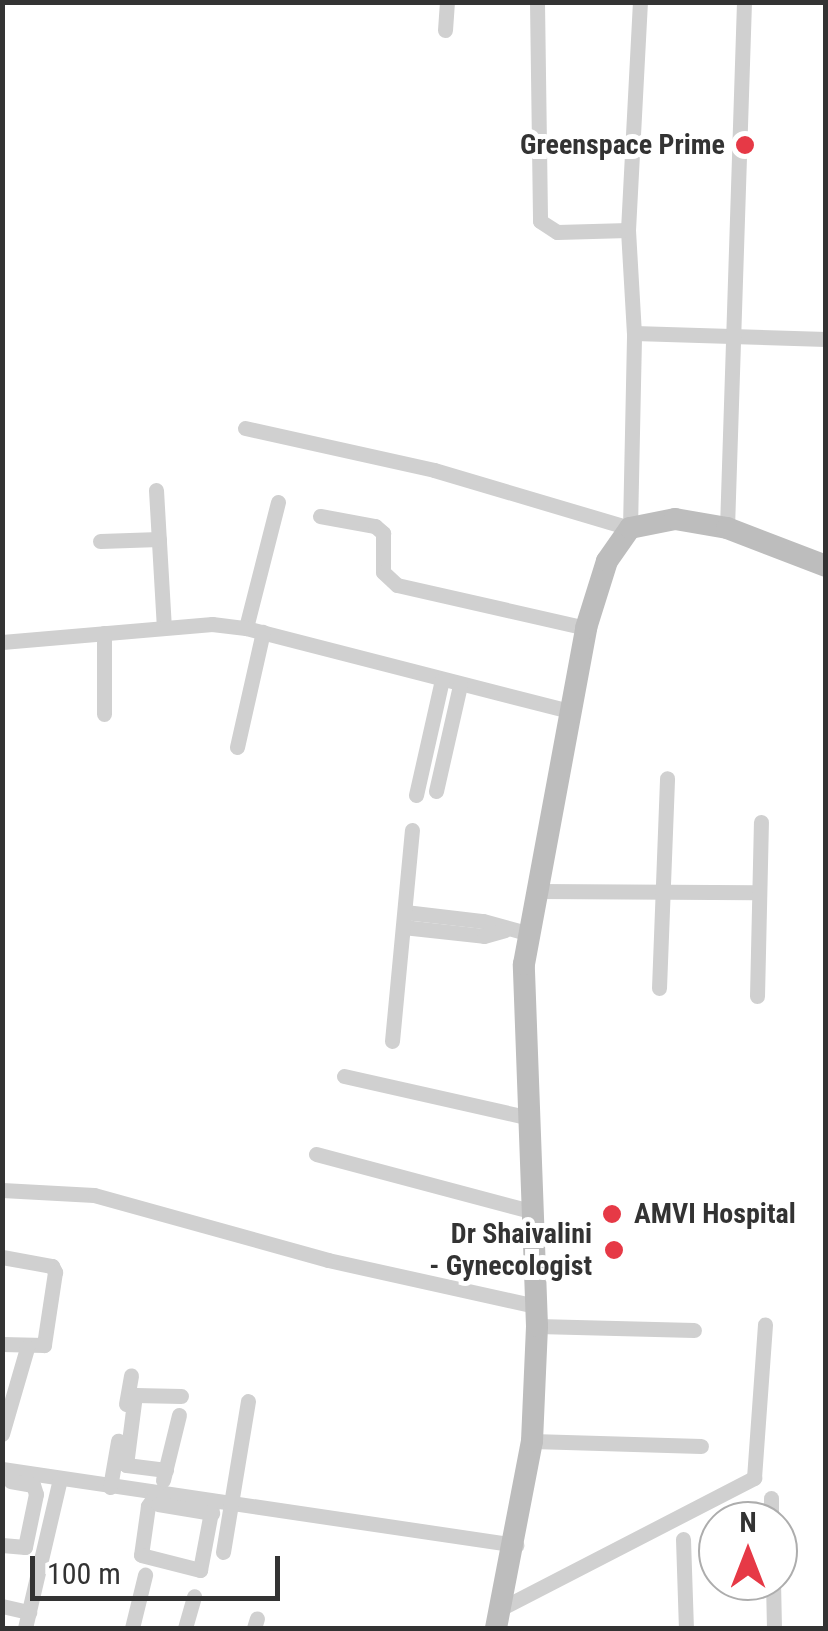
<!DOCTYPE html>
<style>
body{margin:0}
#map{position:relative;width:828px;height:1631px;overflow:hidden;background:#fff;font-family:"Roboto Condensed",sans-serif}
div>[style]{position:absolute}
.street>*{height:15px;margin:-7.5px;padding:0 7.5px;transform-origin:7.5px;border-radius:7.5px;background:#d0d0d0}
.secondary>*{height:22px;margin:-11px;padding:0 11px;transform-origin:11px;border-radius:11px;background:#bdbdbd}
.dots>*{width:28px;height:28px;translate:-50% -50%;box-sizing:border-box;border:5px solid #fff;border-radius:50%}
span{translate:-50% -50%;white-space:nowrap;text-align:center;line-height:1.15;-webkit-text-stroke:10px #fff;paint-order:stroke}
.poi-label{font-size:28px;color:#333;font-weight:700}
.right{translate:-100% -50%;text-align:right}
.left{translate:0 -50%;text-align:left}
.frame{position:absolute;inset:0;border:5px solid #333;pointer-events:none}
.north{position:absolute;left:698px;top:1501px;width:100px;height:100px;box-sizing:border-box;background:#fff;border:2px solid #adadad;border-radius:50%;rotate:0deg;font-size:28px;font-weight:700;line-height:40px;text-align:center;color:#333}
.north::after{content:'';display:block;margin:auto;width:35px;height:45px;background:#e63946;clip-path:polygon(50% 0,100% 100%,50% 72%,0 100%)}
.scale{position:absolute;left:30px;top:1556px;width:250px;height:45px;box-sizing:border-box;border:5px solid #333;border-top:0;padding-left:12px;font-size:30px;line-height:35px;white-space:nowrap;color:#333;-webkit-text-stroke:8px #fff;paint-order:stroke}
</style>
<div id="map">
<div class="street">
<div style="left:537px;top:2px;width:219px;rotate:89.2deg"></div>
<div style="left:540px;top:221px;width:20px;rotate:33deg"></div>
<div style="left:557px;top:232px;width:71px;rotate:-1.6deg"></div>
<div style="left:628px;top:230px;width:103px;rotate:86.7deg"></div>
<div style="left:634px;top:333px;width:192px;rotate:1.8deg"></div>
<div style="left:445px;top:30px;width:28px;rotate:-86deg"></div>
<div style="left:628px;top:230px;width:228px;rotate:-87deg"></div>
<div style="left:245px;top:428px;width:194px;rotate:12.5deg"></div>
<div style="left:434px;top:470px;width:204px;rotate:16.5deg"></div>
<div style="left:630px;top:528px;width:195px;rotate:-88.8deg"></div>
<div style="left:156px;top:490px;width:138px;rotate:86.7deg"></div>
<div style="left:278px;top:502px;width:130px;rotate:104.3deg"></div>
<div style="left:246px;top:628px;width:337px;rotate:14.4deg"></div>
<div style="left:320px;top:516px;width:56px;rotate:10.3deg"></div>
<div style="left:375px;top:526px;width:11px;rotate:41deg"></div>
<div style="left:383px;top:533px;width:39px;rotate:90deg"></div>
<div style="left:383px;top:572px;width:19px;rotate:43deg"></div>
<div style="left:397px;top:585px;width:194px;rotate:12.8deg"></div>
<div style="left:727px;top:528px;width:526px;rotate:-88.15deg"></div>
<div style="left:100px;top:541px;width:59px;rotate:-1.9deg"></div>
<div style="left:104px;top:633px;width:81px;rotate:90deg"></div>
<div style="left:2px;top:642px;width:211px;rotate:-4.9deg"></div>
<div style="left:212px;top:624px;width:34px;rotate:7deg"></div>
<div style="left:237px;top:747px;width:118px;rotate:-77.3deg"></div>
<div style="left:436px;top:791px;width:109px;rotate:-77.2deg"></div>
<div style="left:416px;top:795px;width:118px;rotate:-77.3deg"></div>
<div style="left:538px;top:891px;width:219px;rotate:0.3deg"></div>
<div style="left:405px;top:912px;width:79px;rotate:6.6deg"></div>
<div style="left:483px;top:921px;width:49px;rotate:15.5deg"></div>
<div style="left:403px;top:927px;width:81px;rotate:6.3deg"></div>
<div style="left:484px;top:936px;width:22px;rotate:-16deg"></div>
<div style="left:659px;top:988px;width:210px;rotate:-87.8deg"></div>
<div style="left:757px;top:996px;width:174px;rotate:-88.7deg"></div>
<div style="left:392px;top:1041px;width:212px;rotate:-84.6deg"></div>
<div style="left:344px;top:1076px;width:187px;rotate:12.7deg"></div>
<div style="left:316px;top:1154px;width:221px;rotate:14.9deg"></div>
<div style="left:2px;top:1190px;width:92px;rotate:3.1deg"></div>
<div style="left:94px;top:1195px;width:243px;rotate:15.5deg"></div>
<div style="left:328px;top:1260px;width:212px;rotate:12.5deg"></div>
<div style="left:2px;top:1257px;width:51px;rotate:10.2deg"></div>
<div style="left:52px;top:1266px;width:7px;rotate:63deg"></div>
<div style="left:55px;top:1272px;width:74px;rotate:98.6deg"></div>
<div style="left:44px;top:1345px;width:42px;rotate:-178.6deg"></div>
<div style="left:537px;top:1326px;width:157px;rotate:1.5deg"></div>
<div style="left:126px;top:1404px;width:29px;rotate:-80deg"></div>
<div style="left:2px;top:1434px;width:90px;rotate:-73.8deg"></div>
<div style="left:532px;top:1441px;width:169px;rotate:1.7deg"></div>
<div style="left:2px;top:1469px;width:520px;rotate:8.41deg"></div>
<div style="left:166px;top:1470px;width:40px;rotate:-172.9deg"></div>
<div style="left:126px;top:1465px;width:71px;rotate:-82.7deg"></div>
<div style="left:135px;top:1395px;width:46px;rotate:1.2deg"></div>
<div style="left:163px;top:1480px;width:67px;rotate:-76.2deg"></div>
<div style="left:110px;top:1487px;width:47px;rotate:-80.1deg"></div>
<div style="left:157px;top:1493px;width:16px;rotate:125deg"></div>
<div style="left:148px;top:1506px;width:49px;rotate:98.1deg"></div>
<div style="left:141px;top:1555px;width:61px;rotate:14.3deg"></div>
<div style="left:200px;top:1570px;width:70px;rotate:-79.3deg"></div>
<div style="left:771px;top:1498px;width:23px;rotate:90deg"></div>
<div style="left:158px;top:1504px;width:55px;rotate:9.5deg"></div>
<div style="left:683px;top:1539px;width:89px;rotate:88.1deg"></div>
<div style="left:2px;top:1545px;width:23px;rotate:5deg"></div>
<div style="left:25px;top:1547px;width:54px;rotate:-78.3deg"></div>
<div style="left:36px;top:1494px;width:9px;rotate:-108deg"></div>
<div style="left:33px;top:1485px;width:23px;rotate:-170deg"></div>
<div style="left:223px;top:1552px;width:153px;rotate:-80.6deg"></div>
<div style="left:773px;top:1581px;width:47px;rotate:88.8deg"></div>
<div style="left:2px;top:1606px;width:28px;rotate:13deg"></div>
<div style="left:502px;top:1608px;width:284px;rotate:-27.3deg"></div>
<div style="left:754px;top:1478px;width:154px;rotate:-85.9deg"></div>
<div style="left:25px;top:1628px;width:153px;rotate:-76.8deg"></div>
<div style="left:132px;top:1628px;width:55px;rotate:-76.2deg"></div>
<div style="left:185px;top:1628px;width:33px;rotate:-74deg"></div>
<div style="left:254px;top:1628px;width:10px;rotate:-73deg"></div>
</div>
<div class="secondary">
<div style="left:496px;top:1628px;width:190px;rotate:-79.1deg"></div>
<div style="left:532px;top:1441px;width:115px;rotate:-87.5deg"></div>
<div style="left:537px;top:1326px;width:362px;rotate:-92.1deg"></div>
<div style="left:524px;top:964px;width:342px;rotate:-79.5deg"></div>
<div style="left:586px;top:628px;width:70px;rotate:-72.6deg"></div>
<div style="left:607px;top:561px;width:40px;rotate:-55.1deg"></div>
<div style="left:630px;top:528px;width:46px;rotate:-11.3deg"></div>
<div style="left:675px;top:519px;width:53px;rotate:9.8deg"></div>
<div style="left:727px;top:528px;width:106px;rotate:21deg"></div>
</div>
<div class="dots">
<div style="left:745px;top:145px;background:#e63946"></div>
<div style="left:612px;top:1214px;background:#e63946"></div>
<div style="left:614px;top:1250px;background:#e63946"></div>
</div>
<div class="poi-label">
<span class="right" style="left:725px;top:145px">Greenspace Prime</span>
<span class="left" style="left:634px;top:1214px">AMVI Hospital</span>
<span class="right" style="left:592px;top:1250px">Dr Shaivalini<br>- Gynecologist</span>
</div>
<div class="frame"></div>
<div class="north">N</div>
<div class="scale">100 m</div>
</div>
